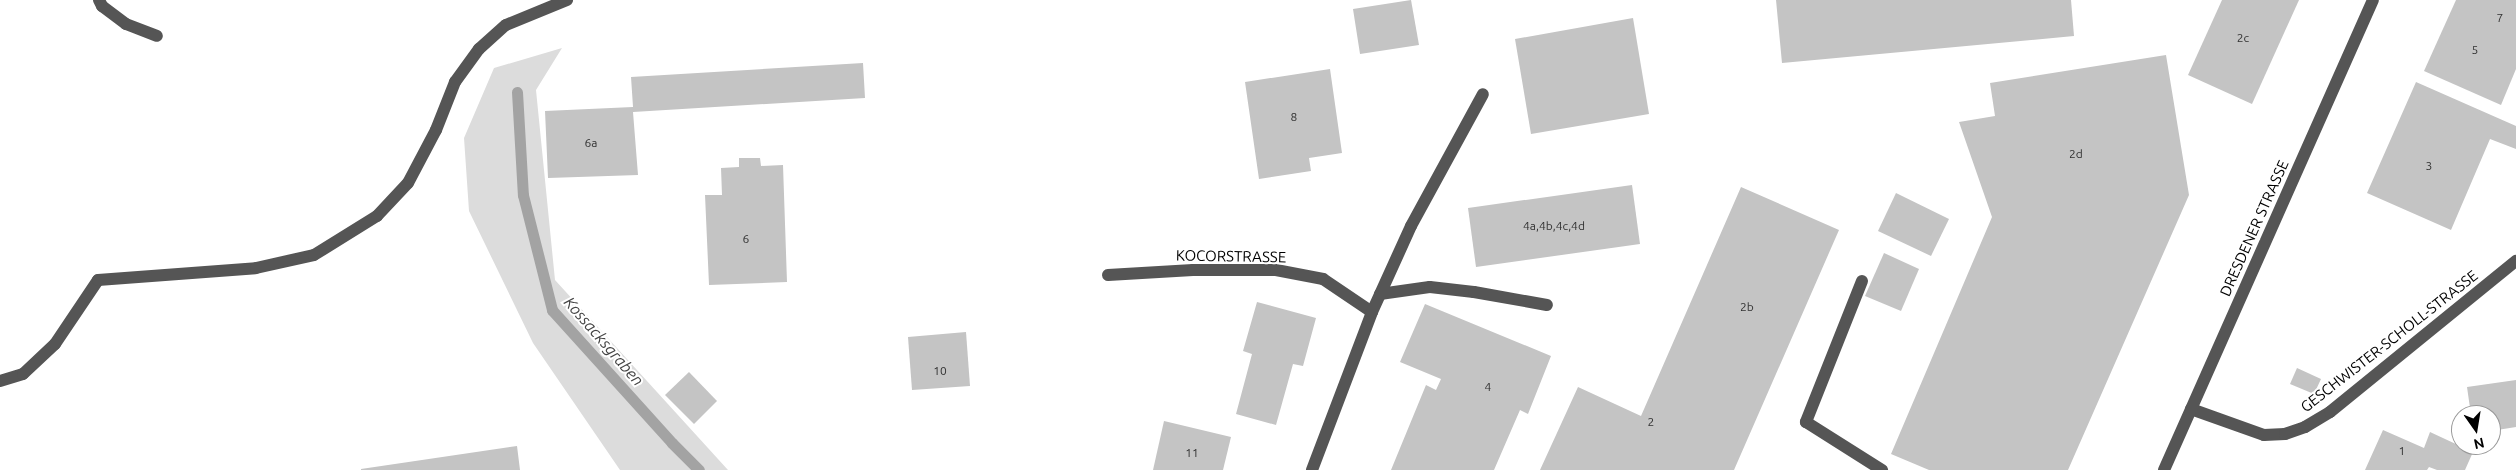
<!DOCTYPE html>
<style>
body{margin:0}
#map{position:relative;width:2516px;height:470px;overflow:hidden;background:#fff;font-family:Ubuntu,sans-serif}
div>[style]{position:absolute}
.green>*{inset:0;background:#dcdcdc}
.stream>*{height:11px;margin:-5.5px;padding:0 5.5px;transform-origin:5.5px;border-radius:5.5px;background:#a3a3a3}
.building>*{inset:0;background:#c4c4c4}
.minor>*{height:12px;margin:-6px;padding:0 6px;transform-origin:6px;border-radius:6px;background:#555}
span{translate:-50% -50%;white-space:nowrap;text-align:center;line-height:1.15;-webkit-text-stroke:4px #fff;paint-order:stroke}
.number-label{font-size:12px;color:#313131}
.number-label span{-webkit-text-stroke-width:0}
.street-label{font-size:15px;color:#000}
.water-label{font-size:16px;color:#444;font-style:italic}
.north{position:absolute;left:2451px;top:405px;width:50px;height:50px;box-sizing:border-box;background:#fff;border:1px solid #999;border-radius:50%;rotate:167deg;font-size:14px;font-weight:700;line-height:20px;text-align:center;color:#000}
.north::after{content:'';display:block;margin:auto;width:18px;height:22px;background:#000;clip-path:polygon(50% 0,100% 100%,50% 72%,0 100%)}
</style>
<div id="map">
<div class="green">
<div style="clip-path:polygon(562px 48px,536px 90px,555px 280px,728px 470px,620px 470px,533px 343px,469px 211px,464px 138px,494px 68px)"></div>
</div>
<div class="stream">
<div style="left:517px;top:92px;width:103px;rotate:86.7deg"></div>
<div style="left:523px;top:195px;width:119px;rotate:75.8deg"></div>
<div style="left:552px;top:310px;width:179px;rotate:47.9deg"></div>
<div style="left:672px;top:443px;width:38px;rotate:45deg"></div>
</div>
<div class="building">
<div style="clip-path:polygon(1411px 0,1419px 45px,1360px 54px,1353px 9px)"></div>
<div style="clip-path:polygon(1776px 0,2071px 0,2074px 36px,1782px 63px)"></div>
<div style="clip-path:polygon(2222px 0,2299px 0,2252px 104px,2188px 75px)"></div>
<div style="clip-path:polygon(2456px 0,2516px 0,2516px 69px,2501px 105px,2424px 71px)"></div>
<div style="clip-path:polygon(1633px 18px,1649px 114px,1531px 134px,1515px 39px)"></div>
<div style="clip-path:polygon(2166px 55px,2189px 195px,2068px 470px,1929px 470px,1891px 454px,1992px 217px,1959px 122px,1995px 116px,1990px 83px)"></div>
<div style="clip-path:polygon(863px 63px,865px 98px,633px 112px,638px 175px,548px 178px,545px 111px,633px 107px,631px 77px)"></div>
<div style="clip-path:polygon(1330px 69px,1342px 153px,1309px 158px,1311px 171px,1259px 179px,1245px 82px)"></div>
<div style="clip-path:polygon(2416px 82px,2516px 126px,2516px 149px,2490px 139px,2451px 230px,2367px 193px)"></div>
<div style="clip-path:polygon(739px 158px,760px 158px,761px 166px,783px 165px,787px 282px,709px 285px,705px 195px,722px 195px,721px 168px,739px 167px)"></div>
<div style="clip-path:polygon(1632px 185px,1640px 244px,1476px 267px,1468px 208px)"></div>
<div style="clip-path:polygon(1741px 187px,1839px 230px,1734px 470px,1540px 470px,1578px 387px,1641px 416px)"></div>
<div style="clip-path:polygon(1896px 193px,1949px 219px,1931px 256px,1878px 231px)"></div>
<div style="clip-path:polygon(1884px 253px,1919px 269px,1901px 311px,1865px 296px)"></div>
<div style="clip-path:polygon(1257px 302px,1316px 318px,1303px 366px,1293px 364px,1276px 425px,1236px 414px,1252px 354px,1243px 351px)"></div>
<div style="clip-path:polygon(1425px 304px,1551px 356px,1528px 414px,1520px 410px,1494px 470px,1391px 470px,1426px 385px,1436px 390px,1441px 379px,1400px 362px)"></div>
<div style="clip-path:polygon(966px 332px,970px 386px,912px 390px,908px 337px)"></div>
<div style="clip-path:polygon(2297px 368px,2321px 379px,2314px 394px,2290px 384px)"></div>
<div style="clip-path:polygon(689px 372px,717px 401px,694px 424px,665px 395px)"></div>
<div style="clip-path:polygon(2516px 380px,2516px 427px,2491px 431px,2491px 415px,2471px 415px,2467px 387px)"></div>
<div style="clip-path:polygon(1164px 421px,1231px 437px,1223px 470px,1153px 470px)"></div>
<div style="clip-path:polygon(2383px 430px,2424px 448px,2430px 432px,2473px 452px,2465px 470px,2437px 470px,2429px 467px,2427px 470px,2365px 470px)"></div>
<div style="clip-path:polygon(517px 446px,520px 470px,361px 470px,361px 469px)"></div>
</div>
<div class="minor">
<div style="left:99px;top:0;width:7px;rotate:63deg"></div>
<div style="left:102px;top:6px;width:30px;rotate:37deg"></div>
<div style="left:126px;top:24px;width:33px;rotate:21deg"></div>
<div style="left:1108px;top:275px;width:85px;rotate:-3.4deg"></div>
<div style="left:1193px;top:270px;width:83px"></div>
<div style="left:1276px;top:270px;width:48px;rotate:10.8deg"></div>
<div style="left:1323px;top:279px;width:59px;rotate:34deg"></div>
<div style="left:1862px;top:281px;width:152px;rotate:111.7deg"></div>
<div style="left:1806px;top:422px;width:90px;rotate:32.3deg"></div>
<div style="left:1380px;top:294px;width:50px;rotate:-8deg"></div>
<div style="left:1430px;top:287px;width:44px;rotate:6.5deg"></div>
<div style="left:1474px;top:292px;width:74px;rotate:10.1deg"></div>
<div style="left:0;top:381px;width:24px;rotate:-17deg"></div>
<div style="left:23px;top:374px;width:44px;rotate:-43.2deg"></div>
<div style="left:55px;top:344px;width:77px;rotate:-56.1deg"></div>
<div style="left:98px;top:280px;width:158px;rotate:-4.3deg"></div>
<div style="left:256px;top:268px;width:59px;rotate:-12.6deg"></div>
<div style="left:314px;top:255px;width:74px;rotate:-31.8deg"></div>
<div style="left:377px;top:216px;width:45px;rotate:-46.8deg"></div>
<div style="left:408px;top:183px;width:60px;rotate:-62.2deg"></div>
<div style="left:436px;top:130px;width:52px;rotate:-68.4deg"></div>
<div style="left:455px;top:82px;width:41px;rotate:-54deg"></div>
<div style="left:479px;top:49px;width:36px;rotate:-42deg"></div>
<div style="left:506px;top:25px;width:66px;rotate:-22.3deg"></div>
<div style="left:2191px;top:409px;width:77px;rotate:19.6deg"></div>
<div style="left:2264px;top:435px;width:21px;rotate:-3deg"></div>
<div style="left:2285px;top:434px;width:21px;rotate:-19deg"></div>
<div style="left:2305px;top:427px;width:29px;rotate:-31deg"></div>
<div style="left:2330px;top:412px;width:240px;rotate:-39.1deg"></div>
<div style="left:1312px;top:470px;width:169px;rotate:-69.2deg"></div>
<div style="left:1372px;top:312px;width:94px;rotate:-65.6deg"></div>
<div style="left:1411px;top:226px;width:150px;rotate:-61.4deg"></div>
<div style="left:2164px;top:470px;width:514px;rotate:-66.03deg"></div>
</div>
<div class="number-label">
<span style="left:2500px;top:18px">7</span>
<span style="left:2243px;top:38px">2c</span>
<span style="left:2475px;top:50px">5</span>
<span style="left:1294px;top:117px">8</span>
<span style="left:591px;top:143px">6a</span>
<span style="left:2076px;top:154px">2d</span>
<span style="left:2429px;top:166px">3</span>
<span style="left:1554px;top:226px">4a,4b,4c,4d</span>
<span style="left:746px;top:239px">6</span>
<span style="left:1747px;top:307px">2b</span>
<span style="left:940px;top:371px">10</span>
<span style="left:1488px;top:387px">4</span>
<span style="left:1651px;top:422px">2</span>
<span style="left:2402px;top:451px">1</span>
<span style="left:1192px;top:453px">11</span>
</div>
<div class="street-label">
<span style="left:2254px;top:228px;rotate:-66deg">DRESDENER STRASSE</span>
<span style="left:1231px;top:256px;rotate:1deg">KOCORSTRASSE</span>
<span style="left:2389px;top:341px;rotate:-38deg">GESCHWISTER-SCHOLL-STRASSE</span>
</div>
<div class="water-label">
<span style="left:604px;top:341px;rotate:49deg">Kossacksgraben</span>
</div>
<div class="north">N</div>
</div>
